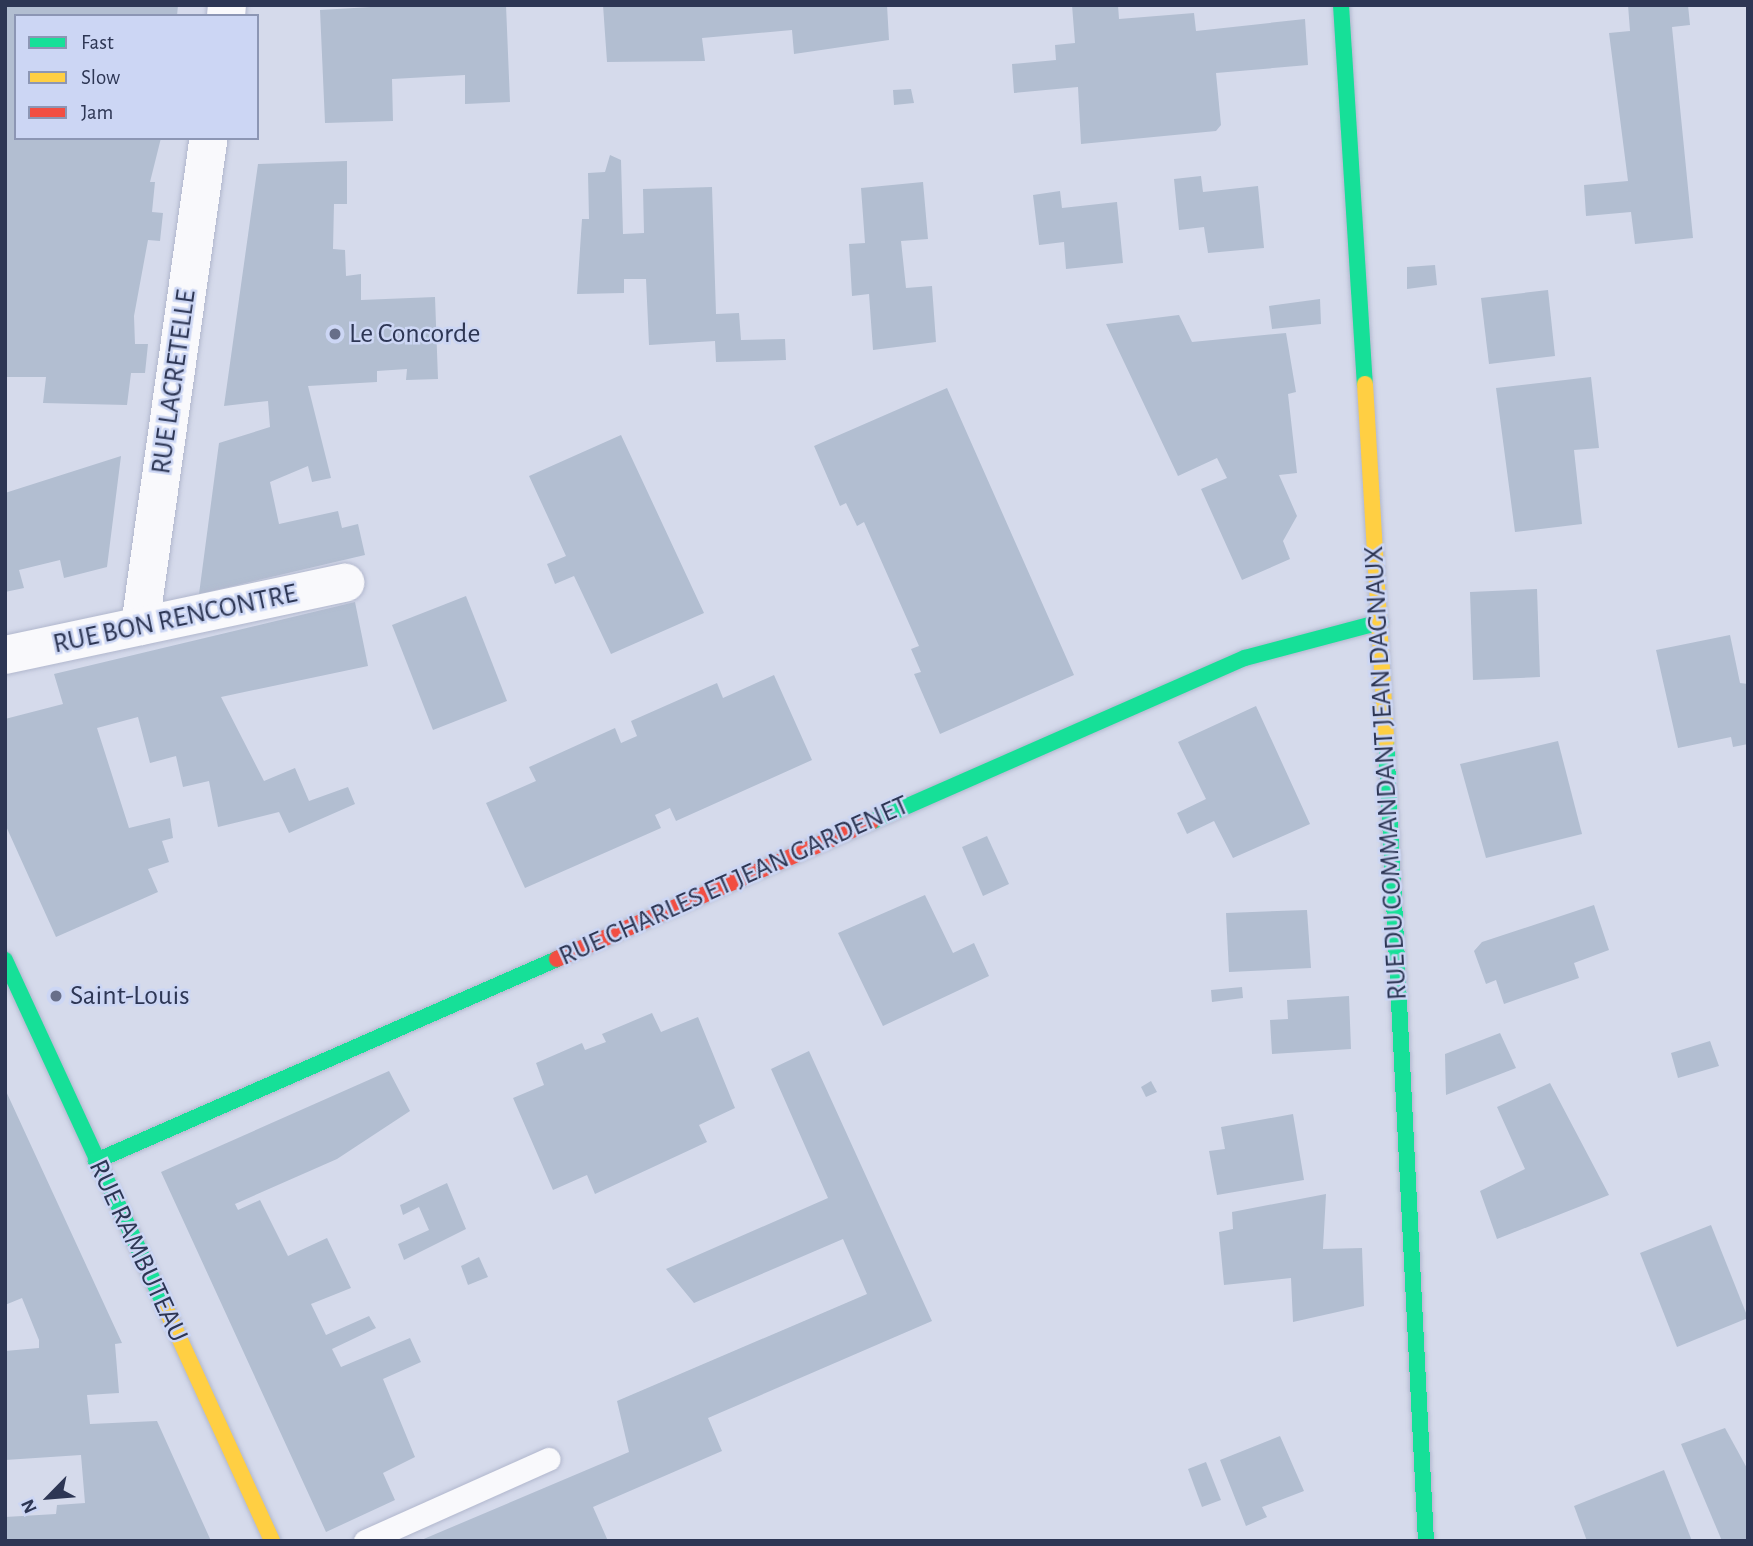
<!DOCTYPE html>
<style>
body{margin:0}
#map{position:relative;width:1753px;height:1546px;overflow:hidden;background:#d5daeb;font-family:"Alegreya Sans",sans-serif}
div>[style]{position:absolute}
.building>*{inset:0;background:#b2bed1}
.roads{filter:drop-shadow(0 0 2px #b1b7cd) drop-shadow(0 0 2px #b1b7cd)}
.lane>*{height:23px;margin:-11.5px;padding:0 11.5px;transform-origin:11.5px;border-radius:11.5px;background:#f9f9fc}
.street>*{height:38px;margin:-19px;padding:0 19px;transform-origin:19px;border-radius:19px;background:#f9f9fc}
.fast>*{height:16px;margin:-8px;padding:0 8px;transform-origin:8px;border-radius:8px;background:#16e098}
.slow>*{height:16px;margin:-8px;padding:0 8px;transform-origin:8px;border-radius:8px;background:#ffcf43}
.jam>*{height:16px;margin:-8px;padding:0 8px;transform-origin:8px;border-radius:8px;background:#f24e42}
.dots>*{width:19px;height:19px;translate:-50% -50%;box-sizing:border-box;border:4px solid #ccd6f4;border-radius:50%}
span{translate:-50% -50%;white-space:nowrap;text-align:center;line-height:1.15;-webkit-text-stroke:5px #ccd6f4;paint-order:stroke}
.poi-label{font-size:28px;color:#2d3654}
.left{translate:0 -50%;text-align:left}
.street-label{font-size:28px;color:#2d3654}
.frame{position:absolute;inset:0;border:7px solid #2d3654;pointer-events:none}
.legend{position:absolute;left:14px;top:14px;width:245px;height:126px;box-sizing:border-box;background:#ccd6f4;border:2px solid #8c96b4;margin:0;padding:9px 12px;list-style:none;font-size:21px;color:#2d3654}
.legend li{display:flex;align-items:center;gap:14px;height:35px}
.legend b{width:35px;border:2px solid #8c96b4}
.north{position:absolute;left:14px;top:1462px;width:70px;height:70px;-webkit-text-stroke:5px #ccd6f4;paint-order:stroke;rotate:245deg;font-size:19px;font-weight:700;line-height:28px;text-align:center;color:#2d3654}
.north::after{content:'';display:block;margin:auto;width:24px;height:32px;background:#2d3654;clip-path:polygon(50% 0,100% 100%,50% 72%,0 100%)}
</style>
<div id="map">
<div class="building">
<div style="clip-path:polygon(5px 5px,178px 5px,177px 16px,16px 16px,16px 138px,161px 138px,150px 182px,155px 182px,152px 212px,163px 213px,160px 241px,148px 240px,134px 316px,135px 344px,148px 344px,145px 373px,131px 373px,127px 405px,43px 403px,46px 377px,5px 377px)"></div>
<div style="clip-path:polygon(405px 5px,506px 5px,510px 102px,465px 104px,465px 75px,392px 79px,393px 121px,325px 123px,320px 10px)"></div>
<div style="clip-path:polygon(603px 5px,887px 5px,889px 40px,794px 54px,792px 30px,702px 38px,705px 61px,607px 62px)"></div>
<div style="clip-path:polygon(1072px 5px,1118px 5px,1119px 19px,1194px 13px,1196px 31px,1305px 19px,1308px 65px,1216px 73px,1221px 125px,1216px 131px,1081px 144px,1078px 87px,1014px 93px,1012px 64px,1056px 60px,1055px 45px,1075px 43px)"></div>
<div style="clip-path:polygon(1628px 5px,1688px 5px,1690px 25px,1672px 27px,1693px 238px,1635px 244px,1631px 212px,1586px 216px,1584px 185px,1628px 181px,1609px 33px,1630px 31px)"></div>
<div style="clip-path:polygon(911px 89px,914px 103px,894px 105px,893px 90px)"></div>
<div style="clip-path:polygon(610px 155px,621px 160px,623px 234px,644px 233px,643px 189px,712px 187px,716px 314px,739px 313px,741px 340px,785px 339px,786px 360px,716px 362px,715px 341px,649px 345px,646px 279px,624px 279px,624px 293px,577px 294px,582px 219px,589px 219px,588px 173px,605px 172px)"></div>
<div style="clip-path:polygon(347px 161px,347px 204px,334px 204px,333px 249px,345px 250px,346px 276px,361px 274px,361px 300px,435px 297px,438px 379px,406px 380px,407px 369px,377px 371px,377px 382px,308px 386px,331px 478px,312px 482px,308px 466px,270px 482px,279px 524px,338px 511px,342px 528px,358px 524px,365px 555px,199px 594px,219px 443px,270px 427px,268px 401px,224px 406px,258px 164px)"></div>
<div style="clip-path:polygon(1201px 176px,1203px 192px,1258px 186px,1264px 248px,1208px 253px,1204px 227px,1179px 230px,1174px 179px)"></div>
<div style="clip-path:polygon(923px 182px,928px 239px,901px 241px,906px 288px,932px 286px,936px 342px,873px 350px,869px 294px,852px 296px,849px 244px,865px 243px,861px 188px)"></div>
<div style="clip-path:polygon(1060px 191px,1062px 208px,1117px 202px,1123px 263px,1066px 269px,1064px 242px,1039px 245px,1033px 195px)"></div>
<div style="clip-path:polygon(1435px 265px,1437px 285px,1407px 289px,1407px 267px)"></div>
<div style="clip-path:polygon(1548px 290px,1555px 356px,1489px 364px,1481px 298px)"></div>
<div style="clip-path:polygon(1320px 299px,1321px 324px,1272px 329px,1269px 306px)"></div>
<div style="clip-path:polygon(1179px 315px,1192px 342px,1286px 333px,1296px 392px,1288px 394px,1297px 473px,1279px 475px,1297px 516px,1283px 541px,1290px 559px,1242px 580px,1201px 489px,1227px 478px,1217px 458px,1178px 476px,1106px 324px)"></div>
<div style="clip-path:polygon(1591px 377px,1599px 448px,1574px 450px,1582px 524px,1515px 532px,1496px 388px)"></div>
<div style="clip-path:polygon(947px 388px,1074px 675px,940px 734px,914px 674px,921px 672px,911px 649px,919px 646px,864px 522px,857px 526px,846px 503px,840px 506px,814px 446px)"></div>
<div style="clip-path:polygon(621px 435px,704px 613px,611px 654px,574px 576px,555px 584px,547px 564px,566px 556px,529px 476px)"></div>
<div style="clip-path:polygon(121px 456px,107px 567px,64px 578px,60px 560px,19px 570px,24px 588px,5px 592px,5px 493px)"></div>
<div style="clip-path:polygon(1537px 589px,1540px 677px,1473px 680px,1470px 592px)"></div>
<div style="clip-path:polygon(466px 596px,507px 701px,433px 730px,392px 625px)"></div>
<div style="clip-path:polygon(355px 602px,368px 666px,221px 697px,264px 781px,295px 768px,309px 801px,348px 787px,355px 804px,289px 833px,279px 812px,218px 827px,209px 781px,183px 787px,176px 756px,150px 763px,138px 717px,97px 728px,129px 828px,170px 818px,173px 838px,162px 841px,169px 862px,148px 869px,158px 892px,56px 937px,5px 824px,5px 719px,63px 704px,54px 674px)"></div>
<div style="clip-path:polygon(1730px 635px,1740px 683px,1748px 684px,1748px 744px,1733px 747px,1731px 737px,1678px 748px,1656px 650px)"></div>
<div style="clip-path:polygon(774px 675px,812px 760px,676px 821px,670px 808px,655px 815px,661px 828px,525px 888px,486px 803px,536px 781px,529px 767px,615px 728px,621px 743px,637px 736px,631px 721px,717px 683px,723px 698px)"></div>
<div style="clip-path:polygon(1256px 706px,1310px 824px,1233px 858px,1214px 821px,1187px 834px,1177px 813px,1206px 799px,1178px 742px)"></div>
<div style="clip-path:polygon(1558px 741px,1582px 834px,1486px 858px,1460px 764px)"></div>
<div style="clip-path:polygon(987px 836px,1009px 884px,983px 896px,962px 847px)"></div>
<div style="clip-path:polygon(925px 895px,953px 953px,974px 943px,989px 976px,883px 1026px,838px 933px)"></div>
<div style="clip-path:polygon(1594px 905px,1609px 950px,1574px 963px,1579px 978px,1504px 1004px,1496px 980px,1486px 984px,1474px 951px,1482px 942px)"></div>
<div style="clip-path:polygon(1307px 910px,1311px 968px,1229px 972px,1226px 913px)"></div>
<div style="clip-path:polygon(1242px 987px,1243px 998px,1212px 1002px,1211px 990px)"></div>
<div style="clip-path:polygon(1349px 996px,1351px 1049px,1272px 1054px,1270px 1020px,1288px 1019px,1287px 1000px)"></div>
<div style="clip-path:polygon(652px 1013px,661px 1032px,698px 1017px,735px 1108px,699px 1125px,707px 1142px,595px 1194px,587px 1175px,553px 1190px,513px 1098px,544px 1085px,536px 1063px,582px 1043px,585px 1050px,606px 1042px,602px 1034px)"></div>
<div style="clip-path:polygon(1500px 1033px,1516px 1068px,1446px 1095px,1445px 1054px)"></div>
<div style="clip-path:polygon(1710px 1041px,1719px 1066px,1678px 1078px,1671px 1053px)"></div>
<div style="clip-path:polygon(809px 1051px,932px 1321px,708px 1418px,722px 1451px,593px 1507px,608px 1541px,419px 1541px,629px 1452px,617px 1401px,867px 1294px,843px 1239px,694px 1303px,666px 1269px,828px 1198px,771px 1069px)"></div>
<div style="clip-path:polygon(389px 1071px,410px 1111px,337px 1159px,235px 1204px,238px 1210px,260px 1200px,288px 1256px,327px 1238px,351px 1288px,311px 1304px,326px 1335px,369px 1316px,376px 1328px,332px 1349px,341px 1367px,410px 1338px,421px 1362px,383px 1379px,415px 1457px,383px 1473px,395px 1500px,326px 1532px,161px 1172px)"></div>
<div style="clip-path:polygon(1151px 1081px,1157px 1092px,1146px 1097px,1141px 1087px)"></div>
<div style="clip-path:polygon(1550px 1083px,1609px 1195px,1497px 1239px,1480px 1191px,1525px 1169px,1497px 1107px)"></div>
<div style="clip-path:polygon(5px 1089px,122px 1343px,115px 1344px,119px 1393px,87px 1395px,90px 1424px,157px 1421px,211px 1541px,5px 1541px,5px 1517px,56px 1514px,57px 1505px,85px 1503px,81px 1455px,5px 1460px,5px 1351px,39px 1348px,39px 1340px,22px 1298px,5px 1305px)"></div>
<div style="clip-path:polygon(1293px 1114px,1304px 1180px,1217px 1195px,1209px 1151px,1225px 1149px,1221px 1127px)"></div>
<div style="clip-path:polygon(447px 1183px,466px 1229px,404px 1260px,398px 1244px,429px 1230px,419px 1207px,403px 1215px,400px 1205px)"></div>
<div style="clip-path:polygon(1326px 1194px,1323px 1249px,1362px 1248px,1364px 1306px,1293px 1322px,1291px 1278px,1224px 1285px,1219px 1232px,1233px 1229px,1232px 1212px)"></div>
<div style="clip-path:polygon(1711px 1225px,1748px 1318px,1677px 1347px,1640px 1253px)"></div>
<div style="clip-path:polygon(479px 1257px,488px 1277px,468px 1285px,461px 1266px)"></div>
<div style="clip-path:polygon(1725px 1428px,1748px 1470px,1748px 1541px,1722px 1541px,1681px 1444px)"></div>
<div style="clip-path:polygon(1280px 1436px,1304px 1491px,1262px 1507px,1267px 1517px,1246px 1526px,1220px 1460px)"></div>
<div style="clip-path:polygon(1206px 1462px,1221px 1500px,1202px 1507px,1188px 1469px)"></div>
<div style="clip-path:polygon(1664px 1470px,1692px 1541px,1587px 1541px,1574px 1506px)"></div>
</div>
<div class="roads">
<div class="lane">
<div style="left:365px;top:1541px;width:201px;rotate:-24.1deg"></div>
</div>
<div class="street">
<div style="left:226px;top:16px;width:11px;rotate:-85deg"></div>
<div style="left:140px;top:626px;width:493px;rotate:-82deg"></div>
<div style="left:5px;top:655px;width:348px;rotate:-12deg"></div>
</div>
<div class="fast">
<div style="left:1341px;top:5px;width:380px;rotate:86.4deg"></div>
<div style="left:1386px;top:741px;width:801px;rotate:87.14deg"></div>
<div style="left:871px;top:822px;width:408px;rotate:-23.7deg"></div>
<div style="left:1245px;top:658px;width:140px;rotate:-14.9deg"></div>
<div style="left:5px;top:960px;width:382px;rotate:65.2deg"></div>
<div style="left:96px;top:1161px;width:503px;rotate:-23.66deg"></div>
</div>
<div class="slow">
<div style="left:1365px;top:384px;width:358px;rotate:86.6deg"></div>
<div style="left:165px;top:1307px;width:257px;rotate:65.4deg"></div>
</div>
<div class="jam">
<div style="left:557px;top:959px;width:343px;rotate:-23.6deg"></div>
</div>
</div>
<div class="dots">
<div style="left:335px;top:334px;background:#686f89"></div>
<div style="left:56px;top:996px;background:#686f89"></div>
</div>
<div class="poi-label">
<span class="left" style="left:349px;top:334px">Le Concorde</span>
<span class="left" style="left:70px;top:996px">Saint-Louis</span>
</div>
<div class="street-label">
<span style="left:174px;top:382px;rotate:-82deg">RUE LACRETELLE</span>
<span style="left:175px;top:619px;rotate:-12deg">RUE BON RENCONTRE</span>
<span style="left:1386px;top:773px;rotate:-93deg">RUE DU COMMANDANT JEAN DAGNAUX</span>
<span style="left:734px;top:881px;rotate:-24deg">RUE CHARLES ET JEAN GARDENET</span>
<span style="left:138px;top:1251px;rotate:65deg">RUE RAMBUTEAU</span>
</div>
<div class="frame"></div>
<ul class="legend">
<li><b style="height:9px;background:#16e098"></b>Fast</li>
<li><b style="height:9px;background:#ffcf43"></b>Slow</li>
<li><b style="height:9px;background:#f24e42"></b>Jam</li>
</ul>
<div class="north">N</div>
</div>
